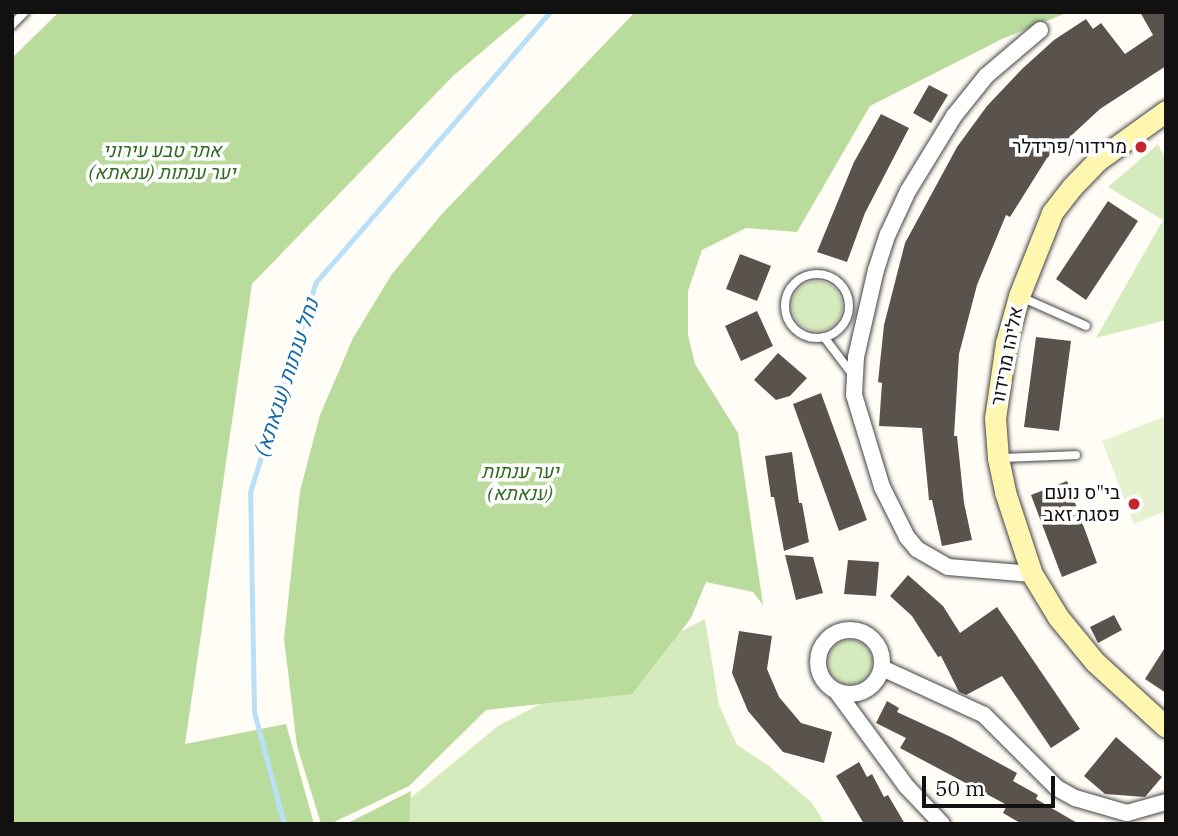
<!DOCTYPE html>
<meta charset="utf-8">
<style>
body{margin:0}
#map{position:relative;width:1178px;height:836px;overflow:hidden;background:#fffdf5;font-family:"IBM Plex Serif",Heebo,serif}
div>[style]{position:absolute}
.green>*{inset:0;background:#d5ebbd}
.round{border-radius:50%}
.forest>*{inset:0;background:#b9dc9c}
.pitch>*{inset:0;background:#e6f2cf}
.stream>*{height:5px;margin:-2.5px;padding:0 2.5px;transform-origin:2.5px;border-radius:2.5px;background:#b9e0f7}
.building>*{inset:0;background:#5a524d}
.roads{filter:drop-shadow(0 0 2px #444) drop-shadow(0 0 2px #444)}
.lane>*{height:8px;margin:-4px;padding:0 4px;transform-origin:4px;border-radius:4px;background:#fff}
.lane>.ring{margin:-4px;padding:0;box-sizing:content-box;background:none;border:8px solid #fff;border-radius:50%}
.street>*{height:16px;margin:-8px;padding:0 8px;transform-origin:8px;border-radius:8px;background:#fff}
.street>.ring{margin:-8px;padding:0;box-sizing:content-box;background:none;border:16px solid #fff;border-radius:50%}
.secondary>*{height:21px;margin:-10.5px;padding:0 10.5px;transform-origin:10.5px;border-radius:10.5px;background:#fff6b0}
.dots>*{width:19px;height:19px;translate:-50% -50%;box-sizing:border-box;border:4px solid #fff;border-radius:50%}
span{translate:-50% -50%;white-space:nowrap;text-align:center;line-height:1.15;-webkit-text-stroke:7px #fff;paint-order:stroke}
.poi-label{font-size:19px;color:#111}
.right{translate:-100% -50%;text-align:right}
.park-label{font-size:19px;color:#2f6b1f;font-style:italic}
.street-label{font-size:19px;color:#111}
.water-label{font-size:21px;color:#1768a6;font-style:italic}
.frame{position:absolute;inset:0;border:14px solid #111;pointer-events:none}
.scale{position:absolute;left:922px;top:776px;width:133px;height:32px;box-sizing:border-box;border:4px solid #111;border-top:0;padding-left:9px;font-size:21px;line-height:24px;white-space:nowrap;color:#111;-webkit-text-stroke:5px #fff;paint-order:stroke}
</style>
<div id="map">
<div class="green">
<div style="clip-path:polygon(1158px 144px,1166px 161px,1166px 320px,1096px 338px,1163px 220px,1108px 187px)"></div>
<div class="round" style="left:792px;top:281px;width:50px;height:50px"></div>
<div style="clip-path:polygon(705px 619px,719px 705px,737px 745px,768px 765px,812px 803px,825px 824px,379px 824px,498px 726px)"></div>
<div class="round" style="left:828px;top:640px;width:44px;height:44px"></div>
</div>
<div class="forest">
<div style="clip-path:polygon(59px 12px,529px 12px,453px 76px,252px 284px,185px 744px,286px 724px,314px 824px,12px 824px,12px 58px)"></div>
<div style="clip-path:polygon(635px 12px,1069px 12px,1002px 39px,870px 106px,797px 232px,746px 228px,702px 250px,688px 291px,688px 335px,695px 364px,738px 433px,763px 605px,753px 592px,706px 582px,691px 618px,632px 694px,486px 710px,409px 786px,330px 824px,321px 824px,297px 746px,284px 639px,300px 491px,320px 415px,353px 338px,392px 274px,441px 215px)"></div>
<div style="clip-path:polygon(411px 791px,409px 824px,346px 824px)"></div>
</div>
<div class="pitch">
<div style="clip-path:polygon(1166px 416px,1166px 511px,1134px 524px,1102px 441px)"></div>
</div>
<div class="stream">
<div style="left:284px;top:824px;width:116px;rotate:-105deg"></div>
<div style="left:254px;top:712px;width:220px;rotate:-91deg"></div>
<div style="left:250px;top:492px;width:220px;rotate:-72.6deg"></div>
<div style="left:316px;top:282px;width:357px;rotate:-49.1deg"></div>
</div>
<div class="building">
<div style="clip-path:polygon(1140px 12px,1166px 12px,1166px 66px,1100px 109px,1047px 158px,1010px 217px,1006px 215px,977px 285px,959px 354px,954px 436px,957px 436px,964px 503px,972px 540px,942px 546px,932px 500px,929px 500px,922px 428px,879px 426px,882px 383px,878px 382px,884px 325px,905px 243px,957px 147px,987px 106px,1022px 69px,1054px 40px,1086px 19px,1093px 29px,1101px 23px,1125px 54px,1153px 35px)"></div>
<div style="clip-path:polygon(929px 85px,948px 95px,931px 123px,913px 113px)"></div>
<div style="clip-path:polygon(881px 114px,909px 128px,865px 213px,847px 262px,817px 252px,854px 162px)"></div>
<div style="clip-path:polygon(1108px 201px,1138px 221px,1086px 300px,1056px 279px)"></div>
<div style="clip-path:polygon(740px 254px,771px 266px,757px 301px,726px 289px)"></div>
<div style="clip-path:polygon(757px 311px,773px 346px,741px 361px,725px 326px)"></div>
<div style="clip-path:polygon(1036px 337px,1071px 341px,1059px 431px,1024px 427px)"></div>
<div style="clip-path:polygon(778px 353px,807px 378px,790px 396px,776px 400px,754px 380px)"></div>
<div style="clip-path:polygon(821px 393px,867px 520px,839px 531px,793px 404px)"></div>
<div style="clip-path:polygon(792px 452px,799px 503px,802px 503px,809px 542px,784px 551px,774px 497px,771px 497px,765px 456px)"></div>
<div style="clip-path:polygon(1067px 481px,1097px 563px,1062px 577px,1031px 495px)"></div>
<div style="clip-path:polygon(785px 555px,813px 557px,823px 593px,796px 600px)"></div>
<div style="clip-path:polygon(848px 560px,879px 562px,876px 596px,844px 594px)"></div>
<div style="clip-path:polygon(908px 575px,943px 606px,960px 633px,997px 607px,1080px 729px,1051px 748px,1002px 676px,966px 695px,959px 692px,941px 656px,938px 657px,912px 616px,890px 596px)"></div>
<div style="clip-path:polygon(1114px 615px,1122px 630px,1098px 643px,1090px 627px)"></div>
<div style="clip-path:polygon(739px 631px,772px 636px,767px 669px,779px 697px,801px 723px,832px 732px,824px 763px,783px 752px,748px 711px,732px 673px)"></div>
<div style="clip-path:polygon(1166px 646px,1166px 693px,1145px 679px)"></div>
<div style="clip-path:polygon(887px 701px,899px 708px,897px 712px,951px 737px,1017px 773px,1013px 781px,1038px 795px,1036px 799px,1079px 824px,1022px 824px,1003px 813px,1007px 805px,900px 748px,906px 738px,876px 723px)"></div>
<div style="clip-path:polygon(1116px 737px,1162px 777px,1145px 797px,1105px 794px,1084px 776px)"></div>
<div style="clip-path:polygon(859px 762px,867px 777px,872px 774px,884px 797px,888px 795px,905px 824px,864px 824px,836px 776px)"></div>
</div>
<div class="roads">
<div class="lane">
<div style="left:12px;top:25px;width:18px;rotate:-45deg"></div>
<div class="ring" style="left:785px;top:274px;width:56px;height:56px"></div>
<div style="left:1021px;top:297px;width:71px;rotate:24deg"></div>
<div style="left:824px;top:337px;width:46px;rotate:52.9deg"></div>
<div style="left:999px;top:458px;width:77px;rotate:-2.2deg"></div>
</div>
<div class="street">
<div style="left:1032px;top:574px;width:84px;rotate:-175.2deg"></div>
<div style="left:948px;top:567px;width:36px;rotate:-150deg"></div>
<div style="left:917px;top:549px;width:16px;rotate:-130deg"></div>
<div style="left:907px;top:537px;width:56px;rotate:-116.6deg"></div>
<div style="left:882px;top:487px;width:96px;rotate:-106.9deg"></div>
<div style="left:854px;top:395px;width:38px;rotate:-87deg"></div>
<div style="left:856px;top:357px;width:89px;rotate:-77.1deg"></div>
<div style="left:876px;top:270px;width:38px;rotate:-72deg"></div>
<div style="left:888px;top:234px;width:47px;rotate:-65.1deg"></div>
<div style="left:908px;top:191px;width:88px;rotate:-58.5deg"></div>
<div style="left:954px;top:116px;width:51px;rotate:-51.3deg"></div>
<div style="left:986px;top:76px;width:71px;rotate:-40.4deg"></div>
<div class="ring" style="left:818px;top:630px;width:48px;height:48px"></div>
<div style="left:882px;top:668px;width:112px;rotate:24.7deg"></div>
<div style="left:984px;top:715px;width:103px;rotate:45deg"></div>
<div style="left:1057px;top:788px;width:21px;rotate:29deg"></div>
<div style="left:1075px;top:798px;width:54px;rotate:16.1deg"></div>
<div style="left:1127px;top:813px;width:41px;rotate:-15.8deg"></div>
<div style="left:837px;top:692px;width:117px;rotate:53.7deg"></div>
<div style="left:906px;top:786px;width:52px;rotate:46.5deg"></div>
</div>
<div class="secondary">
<div style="left:1166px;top:111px;width:84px;rotate:144.2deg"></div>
<div style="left:1098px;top:160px;width:37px;rotate:134deg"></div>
<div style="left:1072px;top:187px;width:33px;rotate:128deg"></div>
<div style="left:1052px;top:213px;width:89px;rotate:111.7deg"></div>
<div style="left:1019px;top:296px;width:49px;rotate:105.5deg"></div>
<div style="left:1006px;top:343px;width:76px;rotate:98.3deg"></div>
<div style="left:995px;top:418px;width:40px;rotate:85.7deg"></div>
<div style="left:998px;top:458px;width:35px;rotate:78deg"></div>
<div style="left:1005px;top:492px;width:86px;rotate:71.8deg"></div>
<div style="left:1032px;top:574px;width:50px;rotate:58.8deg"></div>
<div style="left:1058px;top:617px;width:58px;rotate:50.6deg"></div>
<div style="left:1095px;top:662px;width:96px;rotate:42.5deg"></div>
</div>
</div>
<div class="dots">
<div style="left:1141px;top:147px;background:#c4262e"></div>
<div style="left:1134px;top:504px;background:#c4262e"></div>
</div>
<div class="poi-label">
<span class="right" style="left:1127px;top:147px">מרידור/פרידלר</span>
<span class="right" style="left:1120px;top:504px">בי"ס נועם<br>פסגת זאב</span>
</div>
<div class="park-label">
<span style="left:162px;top:162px">אתר טבע עירוני<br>יער ענתות (ענאתא)</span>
<span style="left:520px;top:483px">יער ענתות<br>(ענאתא)</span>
</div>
<div class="street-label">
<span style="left:1007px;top:356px;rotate:-79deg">אליהו מרידור</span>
</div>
<div class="water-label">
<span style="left:286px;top:377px;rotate:-72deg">נחל ענתות (ענאתא)</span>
</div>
<div class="frame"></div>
<div class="scale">50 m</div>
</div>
